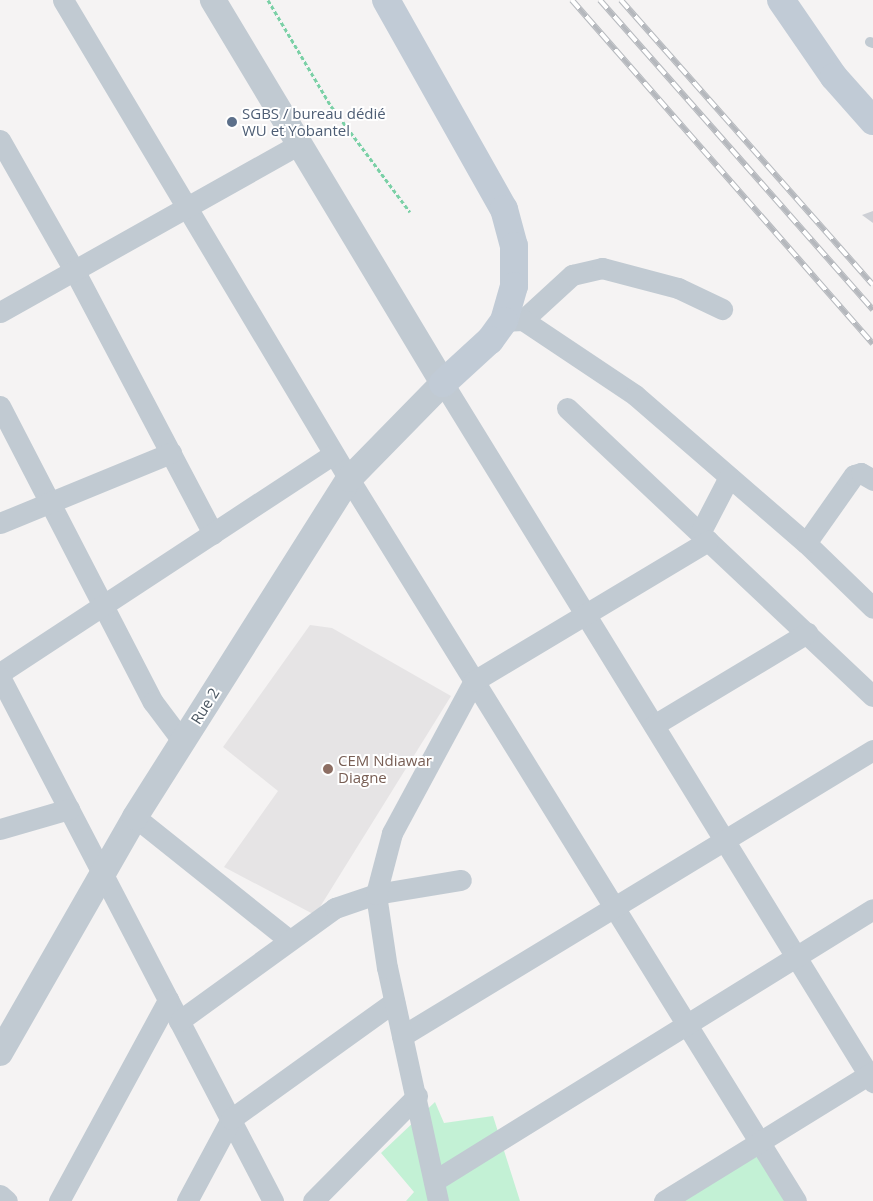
<!DOCTYPE html>
<meta charset="utf-8">
<style>
body{margin:0}
#map{position:relative;width:873px;height:1201px;overflow:hidden;background:#f5f3f3;font-family:"Open Sans",sans-serif}
div>[style]{position:absolute}
.education>*{inset:0;background:#e6e4e5}
.green>*{inset:0;background:#c3f1d5}
.building>*{inset:0;background:#cdcfd5}
.path>*{height:3px;margin-top:-1.5px;transform-origin:0;background:repeating-linear-gradient(90deg,#7ad0a6 0 4px,transparent 0 6.5px)}
.service>*{height:10px;margin:-5px;padding:0 5px;transform-origin:5px;border-radius:5px;background:#c1cad2}
.minor>*{height:21px;margin:-10.5px;padding:0 10.5px;transform-origin:10.5px;border-radius:10.5px;background:#c1cad2}
.tertiary>*{height:26px;margin:-13px;padding:0 13px;transform-origin:13px;border-radius:13px;background:#c1cad2}
.secondary>*{height:28px;margin:-14px;padding:0 14px;transform-origin:14px;border-radius:14px;background:#c1cbd6}
.rail>*{height:5.5px;margin-top:-2.75px;transform-origin:0;background:repeating-linear-gradient(90deg,#fff 0 11px,#b5b8bd 0 22px);box-sizing:border-box;border-block:1px solid #b5b8bd}
.dots>*{width:14px;height:14px;translate:-50% -50%;box-sizing:border-box;border:2px solid #fff;border-radius:50%}
span{translate:-50% -50%;white-space:nowrap;text-align:center;line-height:1.15;-webkit-text-stroke:4px #fff;paint-order:stroke}
.service-label{font-size:15px;color:#4e5e75}
.left{translate:0 -50%;text-align:left}
.street-label{font-size:15px;color:#4a5661}
.education-label{font-size:15px;color:#785e54}
</style>
<div id="map">
<div class="education">
<div style="clip-path:polygon(310px 625px,332px 628px,451px 696px,315px 915px,224px 867px,278px 791px,223px 747px)"></div>
</div>
<div class="green">
<div style="clip-path:polygon(435px 1102px,444px 1123px,493px 1116px,520px 1201px,406px 1201px,414px 1192px,381px 1153px)"></div>
<div style="clip-path:polygon(760px 1137px,798px 1201px,657px 1201px)"></div>
</div>
<div class="building">
<div style="clip-path:polygon(873px 211px,873px 223px,862px 215px)"></div>
</div>
<div class="path">
<div style="left:268px;top:0;width:123px;rotate:59.3deg"></div>
<div style="left:331px;top:106px;width:132px;rotate:53.3deg"></div>
</div>
<div class="service">
<div style="left:870px;top:42px;width:3px;rotate:18deg"></div>
</div>
<div class="minor">
<div style="left:63px;top:0;width:558px;rotate:59.16deg"></div>
<div style="left:349px;top:479px;width:849px;rotate:58.24deg"></div>
<div style="left:0;top:140px;width:150px;rotate:60.4deg"></div>
<div style="left:74px;top:270px;width:298px;rotate:62.2deg"></div>
<div style="left:0;top:312px;width:342px;rotate:-29.3deg"></div>
<div style="left:523px;top:320px;width:67px;rotate:-42.6deg"></div>
<div style="left:572px;top:275px;width:31px;rotate:-13deg"></div>
<div style="left:602px;top:268px;width:79px;rotate:14.7deg"></div>
<div style="left:678px;top:288px;width:49px;rotate:25.5deg"></div>
<div style="left:504px;top:321px;width:19px;rotate:-3deg"></div>
<div style="left:523px;top:320px;width:135px;rotate:33.8deg"></div>
<div style="left:635px;top:395px;width:226px;rotate:40.9deg"></div>
<div style="left:806px;top:543px;width:93px;rotate:44.1deg"></div>
<div style="left:443px;top:383px;width:821px;rotate:58.4deg"></div>
<div style="left:0;top:406px;width:333px;rotate:62.7deg"></div>
<div style="left:153px;top:702px;width:50px;rotate:53.1deg"></div>
<div style="left:567px;top:408px;width:420px;rotate:43.3deg"></div>
<div style="left:0;top:523px;width:185px;rotate:-22.3deg"></div>
<div style="left:700px;top:533px;width:63px;rotate:-62.6deg"></div>
<div style="left:806px;top:543px;width:83px;rotate:-54.8deg"></div>
<div style="left:854px;top:475px;width:7px;rotate:-16deg"></div>
<div style="left:861px;top:473px;width:14px;rotate:30deg"></div>
<div style="left:0;top:673px;width:399px;rotate:-33.3deg"></div>
<div style="left:0;top:677px;width:591px;rotate:62.48deg"></div>
<div style="left:654px;top:725px;width:179px;rotate:-31deg"></div>
<div style="left:135px;top:817px;width:196px;rotate:38.6deg"></div>
<div style="left:0;top:829px;width:72px;rotate:-16.2deg"></div>
<div style="left:179px;top:1021px;width:193px;rotate:-35.9deg"></div>
<div style="left:335px;top:908px;width:43px;rotate:-18.9deg"></div>
<div style="left:376px;top:894px;width:86px;rotate:-9.4deg"></div>
<div style="left:402px;top:1036px;width:551px;rotate:-31.27deg"></div>
<div style="left:434px;top:1181px;width:516px;rotate:-31.78deg"></div>
<div style="left:0;top:1195px;width:9px;rotate:41deg"></div>
<div style="left:59px;top:1201px;width:229px;rotate:-61.5deg"></div>
<div style="left:187px;top:1201px;width:93px;rotate:-61.8deg"></div>
<div style="left:231px;top:1119px;width:201px;rotate:-35.7deg"></div>
<div style="left:313px;top:1201px;width:148px;rotate:-45.3deg"></div>
<div style="left:438px;top:1201px;width:239px;rotate:-102.3deg"></div>
<div style="left:387px;top:968px;width:75px;rotate:-98.5deg"></div>
<div style="left:376px;top:894px;width:63px;rotate:-75.3deg"></div>
<div style="left:392px;top:833px;width:173px;rotate:-61.7deg"></div>
<div style="left:474px;top:681px;width:273px;rotate:-30.9deg"></div>
<div style="left:664px;top:1201px;width:246px;rotate:-31.7deg"></div>
</div>
<div class="tertiary">
<div style="left:0;top:1053px;width:272px;rotate:-60.2deg"></div>
<div style="left:135px;top:817px;width:400px;rotate:-57.7deg"></div>
<div style="left:349px;top:479px;width:134px;rotate:-45.6deg"></div>
<div style="left:443px;top:383px;width:447px;rotate:-121deg"></div>
</div>
<div class="secondary">
<div style="left:386px;top:0;width:240px;rotate:60.6deg"></div>
<div style="left:504px;top:209px;width:38px;rotate:75deg"></div>
<div style="left:514px;top:246px;width:40px;rotate:90deg"></div>
<div style="left:514px;top:286px;width:36px;rotate:106deg"></div>
<div style="left:504px;top:321px;width:24px;rotate:126deg"></div>
<div style="left:490px;top:340px;width:64px;rotate:137.5deg"></div>
<div style="left:781px;top:0;width:93px;rotate:55.5deg"></div>
<div style="left:834px;top:77px;width:59px;rotate:48.4deg"></div>
</div>
<div class="rail">
<div style="left:572px;top:0;width:457px;rotate:48.8deg"></div>
<div style="left:600px;top:0;width:413px;rotate:48.6deg"></div>
<div style="left:621px;top:0;width:380px;rotate:48.5deg"></div>
</div>
<div class="dots">
<div style="left:232px;top:122px;background:#5c6f8a"></div>
<div style="left:328px;top:769px;background:#8d6e63"></div>
</div>
<div class="service-label">
<span class="left" style="left:242px;top:122px">SGBS / bureau dédié<br>WU et Yobantel</span>
</div>
<div class="street-label">
<span style="left:205px;top:706px;rotate:-58deg">Rue 2</span>
</div>
<div class="education-label">
<span class="left" style="left:338px;top:769px">CEM Ndiawar<br>Diagne</span>
</div>
</div>
